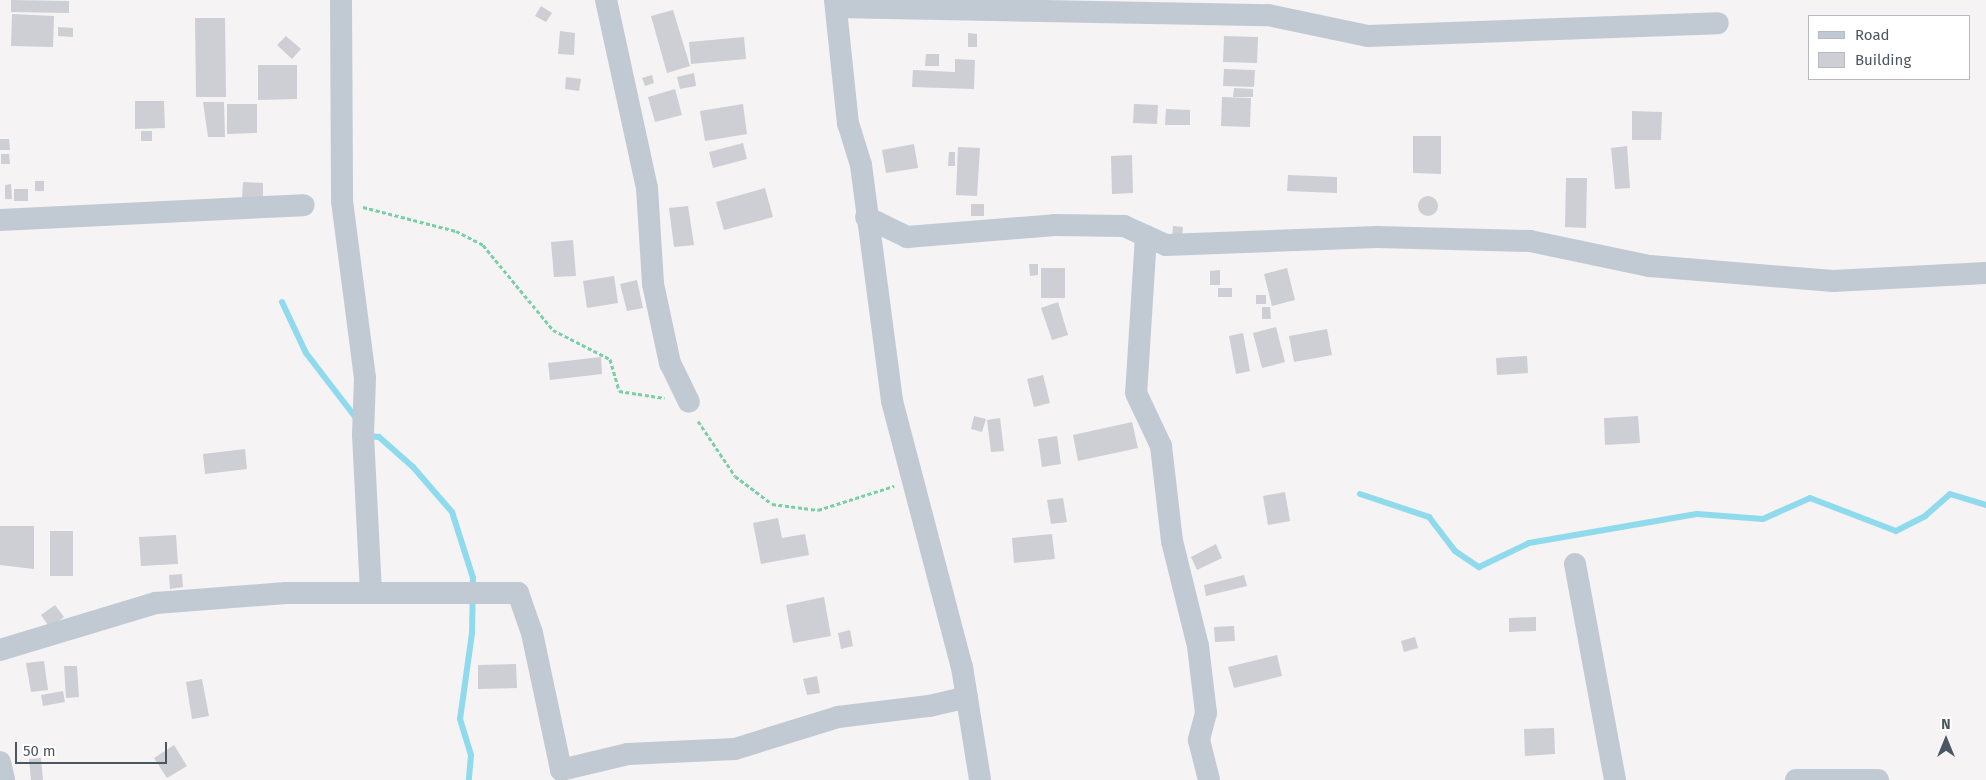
<!DOCTYPE html>
<style>
body{margin:0}
#map{position:relative;width:1986px;height:780px;overflow:hidden;background:#f5f3f3;font-family:"Fira Sans",sans-serif}
div>[style]{position:absolute}
.stream>*{height:6px;margin:-3px;padding:0 3px;transform-origin:3px;border-radius:3px;background:#90daee}
.building>*{inset:0;background:#cdcfd5}
.round{border-radius:50%}
.path>*{height:3px;margin-top:-1.5px;transform-origin:0;background:repeating-linear-gradient(90deg,#7ad0a6 0 4px,transparent 0 6.5px)}
.minor>*{height:22px;margin:-11px;padding:0 11px;transform-origin:11px;border-radius:11px;background:#c1cad2}
span{translate:-50% -50%;white-space:nowrap;text-align:center;line-height:1.15;-webkit-text-stroke:5px #fff;paint-order:stroke}
.legend{position:absolute;left:1808px;top:15px;width:162px;height:65px;box-sizing:border-box;background:#fff;border:1px solid #b7bbc0;margin:0;padding:6px 9px;list-style:none;font-size:15px;color:#4a5661}
.legend li{display:flex;align-items:center;gap:10px;height:25px}
.legend b{width:25px;border:1px solid #b7bbc0}
.north{position:absolute;left:1921px;top:715px;width:50px;height:50px;-webkit-text-stroke:4px #fff;paint-order:stroke;rotate:0deg;font-size:14px;font-weight:700;line-height:20px;text-align:center;color:#4a5661}
.north::after{content:'';display:block;margin:auto;width:18px;height:22px;background:#4a5661;clip-path:polygon(50% 0,100% 100%,50% 72%,0 100%)}
.scale{position:absolute;left:15px;top:742px;width:152px;height:22px;box-sizing:border-box;border:2px solid #4a5661;border-top:0;padding-left:6px;font-size:15px;line-height:18px;white-space:nowrap;color:#4a5661;-webkit-text-stroke:4px #fff;paint-order:stroke}
</style>
<div id="map">
<div class="stream">
<div style="left:282px;top:302px;width:56px;rotate:64.8deg"></div>
<div style="left:306px;top:353px;width:82px;rotate:52.4deg"></div>
<div style="left:367px;top:436px;width:12px;rotate:5deg"></div>
<div style="left:379px;top:437px;width:45px;rotate:41.4deg"></div>
<div style="left:413px;top:467px;width:60px;rotate:49.1deg"></div>
<div style="left:452px;top:512px;width:69px;rotate:72.3deg"></div>
<div style="left:473px;top:578px;width:55px;rotate:91deg"></div>
<div style="left:472px;top:633px;width:87px;rotate:97.9deg"></div>
<div style="left:460px;top:719px;width:38px;rotate:73deg"></div>
<div style="left:471px;top:755px;width:25px;rotate:95deg"></div>
<div style="left:1360px;top:494px;width:73px;rotate:18.4deg"></div>
<div style="left:1429px;top:517px;width:43px;rotate:52.6deg"></div>
<div style="left:1455px;top:551px;width:29px;rotate:34deg"></div>
<div style="left:1479px;top:567px;width:55px;rotate:-25.6deg"></div>
<div style="left:1529px;top:543px;width:170px;rotate:-9.8deg"></div>
<div style="left:1697px;top:514px;width:66px;rotate:4.3deg"></div>
<div style="left:1763px;top:519px;width:51px;rotate:-24.1deg"></div>
<div style="left:1810px;top:498px;width:92px;rotate:21deg"></div>
<div style="left:1896px;top:531px;width:33px;rotate:-27deg"></div>
<div style="left:1925px;top:516px;width:33px;rotate:-41deg"></div>
<div style="left:1950px;top:494px;width:38px;rotate:17deg"></div>
</div>
<div class="building">
<div style="clip-path:polygon(11px 0,69px 1px,69px 13px,11px 12px)"></div>
<div style="clip-path:polygon(541px 6px,552px 13px,546px 22px,535px 16px)"></div>
<div style="clip-path:polygon(673px 10px,690px 66px,667px 73px,651px 16px)"></div>
<div style="clip-path:polygon(12px 14px,54px 16px,53px 47px,11px 46px)"></div>
<div style="clip-path:polygon(195px 18px,225px 18px,226px 97px,196px 97px)"></div>
<div style="clip-path:polygon(58px 27px,73px 28px,73px 37px,58px 36px)"></div>
<div style="clip-path:polygon(560px 31px,575px 33px,574px 55px,558px 54px)"></div>
<div style="clip-path:polygon(968px 33px,977px 34px,977px 47px,968px 47px)"></div>
<div style="clip-path:polygon(286px 36px,301px 49px,292px 59px,277px 45px)"></div>
<div style="clip-path:polygon(1224px 36px,1258px 37px,1257px 63px,1223px 62px)"></div>
<div style="clip-path:polygon(744px 37px,746px 59px,691px 64px,689px 42px)"></div>
<div style="clip-path:polygon(926px 54px,939px 54px,939px 66px,925px 66px)"></div>
<div style="clip-path:polygon(955px 59px,975px 60px,974px 89px,912px 87px,913px 70px,955px 72px)"></div>
<div style="clip-path:polygon(258px 65px,297px 65px,297px 99px,258px 100px)"></div>
<div style="clip-path:polygon(1224px 69px,1255px 70px,1254px 87px,1223px 86px)"></div>
<div style="clip-path:polygon(694px 73px,696px 86px,680px 89px,677px 77px)"></div>
<div style="clip-path:polygon(652px 75px,654px 83px,645px 86px,642px 78px)"></div>
<div style="clip-path:polygon(566px 77px,581px 79px,579px 91px,565px 89px)"></div>
<div style="clip-path:polygon(1234px 88px,1253px 89px,1253px 97px,1233px 97px)"></div>
<div style="clip-path:polygon(675px 89px,682px 115px,655px 122px,648px 97px)"></div>
<div style="clip-path:polygon(1222px 97px,1251px 98px,1250px 127px,1221px 126px)"></div>
<div style="clip-path:polygon(135px 101px,164px 101px,165px 128px,135px 129px)"></div>
<div style="clip-path:polygon(203px 102px,224px 102px,225px 137px,208px 137px)"></div>
<div style="clip-path:polygon(227px 104px,257px 104px,257px 133px,227px 134px)"></div>
<div style="clip-path:polygon(743px 104px,747px 134px,705px 141px,700px 111px)"></div>
<div style="clip-path:polygon(1134px 104px,1158px 105px,1157px 124px,1133px 123px)"></div>
<div style="clip-path:polygon(1166px 109px,1190px 110px,1190px 125px,1165px 125px)"></div>
<div style="clip-path:polygon(1632px 111px,1662px 112px,1661px 140px,1632px 140px)"></div>
<div style="clip-path:polygon(141px 131px,152px 131px,152px 141px,141px 141px)"></div>
<div style="clip-path:polygon(1413px 136px,1441px 136px,1441px 174px,1413px 173px)"></div>
<div style="clip-path:polygon(0 139px,9px 139px,10px 150px,0 150px)"></div>
<div style="clip-path:polygon(743px 143px,747px 159px,713px 168px,709px 152px)"></div>
<div style="clip-path:polygon(914px 144px,918px 168px,886px 173px,882px 150px)"></div>
<div style="clip-path:polygon(1627px 146px,1630px 188px,1615px 189px,1611px 148px)"></div>
<div style="clip-path:polygon(958px 147px,980px 148px,977px 196px,956px 195px)"></div>
<div style="clip-path:polygon(949px 152px,955px 152px,955px 166px,948px 166px)"></div>
<div style="clip-path:polygon(1px 154px,9px 154px,10px 164px,1px 164px)"></div>
<div style="clip-path:polygon(1132px 155px,1133px 193px,1112px 194px,1111px 156px)"></div>
<div style="clip-path:polygon(1288px 175px,1337px 177px,1337px 193px,1287px 191px)"></div>
<div style="clip-path:polygon(1566px 178px,1587px 178px,1586px 228px,1565px 227px)"></div>
<div style="clip-path:polygon(35px 181px,44px 181px,44px 191px,35px 191px)"></div>
<div style="clip-path:polygon(243px 182px,263px 183px,263px 199px,242px 198px)"></div>
<div style="clip-path:polygon(11px 184px,12px 199px,5px 199px,5px 185px)"></div>
<div style="clip-path:polygon(765px 188px,773px 217px,724px 230px,716px 202px)"></div>
<div style="clip-path:polygon(14px 189px,28px 189px,28px 201px,14px 201px)"></div>
<div class="round" style="left:1418px;top:196px;width:20px;height:20px"></div>
<div style="clip-path:polygon(971px 204px,984px 204px,984px 216px,971px 216px)"></div>
<div style="clip-path:polygon(688px 206px,694px 245px,674px 247px,669px 208px)"></div>
<div style="clip-path:polygon(1173px 226px,1183px 227px,1182px 239px,1172px 239px)"></div>
<div style="clip-path:polygon(573px 240px,576px 276px,554px 277px,551px 242px)"></div>
<div style="clip-path:polygon(1029px 264px,1038px 264px,1038px 275px,1030px 276px)"></div>
<div style="clip-path:polygon(1041px 268px,1065px 268px,1065px 298px,1041px 298px)"></div>
<div style="clip-path:polygon(1287px 268px,1295px 300px,1272px 306px,1264px 274px)"></div>
<div style="clip-path:polygon(1220px 270px,1220px 285px,1210px 285px,1210px 271px)"></div>
<div style="clip-path:polygon(614px 276px,618px 303px,587px 308px,583px 281px)"></div>
<div style="clip-path:polygon(637px 280px,643px 308px,627px 311px,620px 284px)"></div>
<div style="clip-path:polygon(1218px 288px,1232px 288px,1232px 297px,1218px 297px)"></div>
<div style="clip-path:polygon(1256px 295px,1266px 295px,1266px 304px,1256px 304px)"></div>
<div style="clip-path:polygon(1058px 302px,1068px 335px,1052px 340px,1041px 308px)"></div>
<div style="clip-path:polygon(1262px 307px,1270px 307px,1271px 319px,1262px 319px)"></div>
<div style="clip-path:polygon(1276px 327px,1285px 362px,1262px 368px,1253px 333px)"></div>
<div style="clip-path:polygon(1327px 329px,1332px 355px,1294px 362px,1289px 336px)"></div>
<div style="clip-path:polygon(1243px 333px,1250px 371px,1236px 374px,1229px 336px)"></div>
<div style="clip-path:polygon(1527px 356px,1528px 373px,1497px 375px,1496px 358px)"></div>
<div style="clip-path:polygon(601px 357px,602px 374px,550px 380px,548px 363px)"></div>
<div style="clip-path:polygon(1043px 375px,1050px 403px,1034px 407px,1027px 379px)"></div>
<div style="clip-path:polygon(974px 416px,986px 419px,982px 432px,971px 429px)"></div>
<div style="clip-path:polygon(1638px 416px,1640px 443px,1605px 445px,1604px 418px)"></div>
<div style="clip-path:polygon(1000px 418px,1004px 451px,991px 452px,987px 420px)"></div>
<div style="clip-path:polygon(1132px 422px,1138px 448px,1078px 461px,1073px 435px)"></div>
<div style="clip-path:polygon(1057px 436px,1061px 464px,1042px 467px,1038px 439px)"></div>
<div style="clip-path:polygon(245px 449px,247px 469px,205px 474px,203px 454px)"></div>
<div style="clip-path:polygon(1285px 492px,1290px 521px,1268px 525px,1263px 496px)"></div>
<div style="clip-path:polygon(1063px 498px,1067px 522px,1051px 524px,1047px 500px)"></div>
<div style="clip-path:polygon(778px 518px,782px 538px,805px 534px,809px 555px,761px 564px,753px 523px)"></div>
<div style="clip-path:polygon(0 526px,34px 526px,34px 569px,0 565px)"></div>
<div style="clip-path:polygon(50px 531px,73px 531px,73px 576px,50px 576px)"></div>
<div style="clip-path:polygon(1052px 534px,1055px 559px,1014px 563px,1012px 538px)"></div>
<div style="clip-path:polygon(176px 535px,178px 564px,141px 566px,139px 537px)"></div>
<div style="clip-path:polygon(1216px 544px,1222px 558px,1197px 570px,1191px 557px)"></div>
<div style="clip-path:polygon(182px 574px,183px 587px,170px 589px,169px 575px)"></div>
<div style="clip-path:polygon(1244px 575px,1247px 586px,1206px 596px,1204px 585px)"></div>
<div style="clip-path:polygon(824px 597px,831px 636px,793px 643px,786px 605px)"></div>
<div style="clip-path:polygon(55px 605px,64px 617px,50px 628px,41px 615px)"></div>
<div style="clip-path:polygon(1536px 617px,1536px 631px,1509px 632px,1509px 618px)"></div>
<div style="clip-path:polygon(1234px 626px,1235px 641px,1215px 642px,1214px 627px)"></div>
<div style="clip-path:polygon(850px 630px,853px 646px,841px 649px,838px 633px)"></div>
<div style="clip-path:polygon(1415px 637px,1418px 648px,1404px 652px,1401px 641px)"></div>
<div style="clip-path:polygon(1277px 655px,1282px 676px,1234px 688px,1228px 667px)"></div>
<div style="clip-path:polygon(44px 661px,48px 690px,31px 692px,26px 663px)"></div>
<div style="clip-path:polygon(516px 664px,517px 688px,478px 689px,478px 665px)"></div>
<div style="clip-path:polygon(64px 666px,77px 666px,79px 697px,66px 698px)"></div>
<div style="clip-path:polygon(817px 676px,820px 693px,807px 695px,803px 679px)"></div>
<div style="clip-path:polygon(202px 679px,209px 716px,192px 719px,186px 682px)"></div>
<div style="clip-path:polygon(63px 691px,65px 702px,43px 706px,41px 695px)"></div>
<div style="clip-path:polygon(1554px 728px,1555px 754px,1525px 756px,1524px 729px)"></div>
<div style="clip-path:polygon(174px 745px,187px 766px,167px 778px,154px 758px)"></div>
<div style="clip-path:polygon(41px 758px,43px 780px,31px 780px,29px 759px)"></div>
</div>
<div class="path">
<div style="left:363px;top:207px;width:96px;rotate:14.5deg"></div>
<div style="left:456px;top:231px;width:30px;rotate:27deg"></div>
<div style="left:483px;top:245px;width:110px;rotate:50.5deg"></div>
<div style="left:553px;top:330px;width:64px;rotate:27deg"></div>
<div style="left:610px;top:359px;width:33px;rotate:74deg"></div>
<div style="left:619px;top:391px;width:46px;rotate:8.8deg"></div>
<div style="left:698px;top:421px;width:66px;rotate:56.1deg"></div>
<div style="left:735px;top:476px;width:46px;rotate:37.1deg"></div>
<div style="left:772px;top:504px;width:46px;rotate:7.4deg"></div>
<div style="left:818px;top:510px;width:80px;rotate:-17.5deg"></div>
</div>
<div class="minor">
<div style="left:341px;top:0;width:201px;rotate:89.7deg"></div>
<div style="left:342px;top:201px;width:178px;rotate:82.6deg"></div>
<div style="left:365px;top:378px;width:57px;rotate:92deg"></div>
<div style="left:363px;top:435px;width:158px;rotate:87.1deg"></div>
<div style="left:606px;top:0;width:192px;rotate:77.7deg"></div>
<div style="left:647px;top:188px;width:96px;rotate:86.4deg"></div>
<div style="left:653px;top:284px;width:81px;rotate:77.9deg"></div>
<div style="left:670px;top:363px;width:43px;rotate:64deg"></div>
<div style="left:835px;top:0;width:124px;rotate:84deg"></div>
<div style="left:848px;top:123px;width:44px;rotate:72.8deg"></div>
<div style="left:861px;top:165px;width:238px;rotate:82.5deg"></div>
<div style="left:892px;top:401px;width:275px;rotate:75.3deg"></div>
<div style="left:962px;top:667px;width:114px;rotate:80.9deg"></div>
<div style="left:836px;top:7px;width:432px;rotate:1.1deg"></div>
<div style="left:1268px;top:15px;width:102px;rotate:11.9deg"></div>
<div style="left:1368px;top:36px;width:350px;rotate:-2.1deg"></div>
<div style="left:866px;top:217px;width:46px;rotate:26deg"></div>
<div style="left:907px;top:237px;width:148px;rotate:-4.6deg"></div>
<div style="left:1055px;top:225px;width:69px;rotate:0.8deg"></div>
<div style="left:1124px;top:226px;width:46px;rotate:24.3deg"></div>
<div style="left:1166px;top:245px;width:211px;rotate:-2.2deg"></div>
<div style="left:1377px;top:237px;width:153px;rotate:1.5deg"></div>
<div style="left:1530px;top:241px;width:123px;rotate:11.8deg"></div>
<div style="left:1650px;top:266px;width:184px;rotate:4.7deg"></div>
<div style="left:1833px;top:281px;width:153px;rotate:-3deg"></div>
<div style="left:0;top:220px;width:304px;rotate:-2.8deg"></div>
<div style="left:1146px;top:236px;width:157px;rotate:93.6deg"></div>
<div style="left:1136px;top:393px;width:59px;rotate:64.7deg"></div>
<div style="left:1161px;top:446px;width:96px;rotate:83.4deg"></div>
<div style="left:1172px;top:541px;width:108px;rotate:76.1deg"></div>
<div style="left:1198px;top:646px;width:67px;rotate:83.2deg"></div>
<div style="left:1206px;top:713px;width:28px;rotate:105deg"></div>
<div style="left:1199px;top:740px;width:41px;rotate:76deg"></div>
<div style="left:1575px;top:564px;width:220px;rotate:79.5deg"></div>
<div style="left:0;top:650px;width:163px;rotate:-16.8deg"></div>
<div style="left:156px;top:603px;width:130px;rotate:-4.4deg"></div>
<div style="left:286px;top:593px;width:232px"></div>
<div style="left:518px;top:593px;width:42px;rotate:70.7deg"></div>
<div style="left:532px;top:633px;width:140px;rotate:78deg"></div>
<div style="left:561px;top:770px;width:69px;rotate:-13.4deg"></div>
<div style="left:628px;top:754px;width:107px;rotate:-2.7deg"></div>
<div style="left:735px;top:749px;width:108px;rotate:-17.3deg"></div>
<div style="left:838px;top:717px;width:92px;rotate:-6.9deg"></div>
<div style="left:929px;top:706px;width:39px;rotate:-13deg"></div>
<div style="left:0;top:762px;width:18px;rotate:77deg"></div>
<div style="left:1796px;top:780px;width:82px"></div>
</div>
<ul class="legend">
<li><b style="height:6px;background:#c1cad2"></b>Road</li>
<li><b style="height:14px;background:#cdcfd5"></b>Building</li>
</ul>
<div class="north">N</div>
<div class="scale">50 m</div>
</div>
